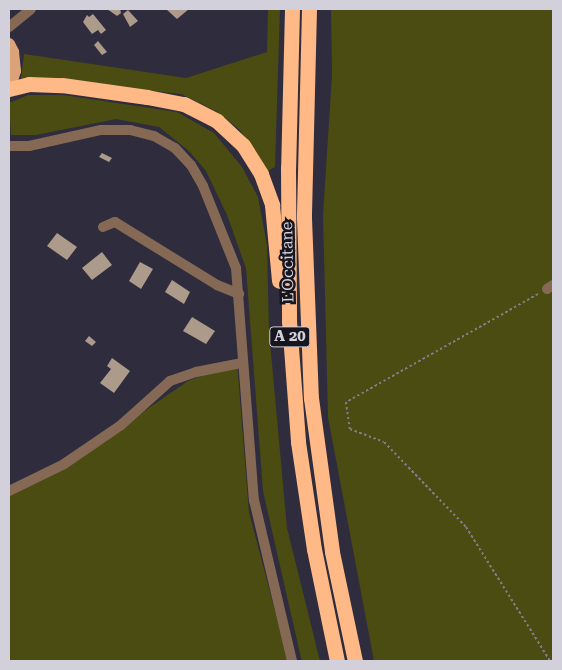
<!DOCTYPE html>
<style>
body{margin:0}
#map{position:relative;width:562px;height:670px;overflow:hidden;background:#2f2c3d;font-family:"Roboto Serif",serif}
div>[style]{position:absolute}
.green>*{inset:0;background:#4b4c11}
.building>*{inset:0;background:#ac9a8b}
.path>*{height:2px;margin-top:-1px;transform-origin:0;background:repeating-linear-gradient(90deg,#807e8c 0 2.5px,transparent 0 5px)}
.minor>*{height:10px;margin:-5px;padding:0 5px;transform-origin:5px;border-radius:5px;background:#856955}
.primary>*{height:12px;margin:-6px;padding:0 6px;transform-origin:6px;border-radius:6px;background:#dca279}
.motorway>*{height:15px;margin:-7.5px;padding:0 7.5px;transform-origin:7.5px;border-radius:7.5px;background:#feb986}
span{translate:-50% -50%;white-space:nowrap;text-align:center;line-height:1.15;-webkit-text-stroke:5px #17151d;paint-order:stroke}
.shield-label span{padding:1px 4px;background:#17151d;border:1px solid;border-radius:4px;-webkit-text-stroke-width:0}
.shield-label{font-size:15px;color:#d2d0db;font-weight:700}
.street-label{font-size:16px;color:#d2d0db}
.frame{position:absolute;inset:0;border:10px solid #d2d0db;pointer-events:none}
</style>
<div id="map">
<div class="green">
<div style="clip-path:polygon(268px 9px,280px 9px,275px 167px,266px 172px,240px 130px,216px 111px,181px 94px,41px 79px,21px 80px,24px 54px,186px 78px,267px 52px)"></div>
<div style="clip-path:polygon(331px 9px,553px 9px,553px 661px,374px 661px,328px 417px,323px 215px,332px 75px)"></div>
<div style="clip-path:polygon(28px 95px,63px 95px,177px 112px,214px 133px,242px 167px,258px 197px,267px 245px,269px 331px,287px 528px,320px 661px,302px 661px,301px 658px,263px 491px,246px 268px,227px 215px,206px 171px,189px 151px,159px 127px,116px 119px,36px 135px,11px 135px,9px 103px)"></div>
<div style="clip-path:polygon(237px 362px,249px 512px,288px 661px,9px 661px,9px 490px,60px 469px,188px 381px)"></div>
</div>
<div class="building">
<div style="clip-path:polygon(107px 9px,120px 9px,121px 13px,117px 16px)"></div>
<div style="clip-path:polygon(166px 9px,189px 9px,177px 19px)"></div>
<div style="clip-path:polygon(128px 10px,138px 21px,130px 27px,123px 14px)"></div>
<div style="clip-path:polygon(93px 14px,106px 30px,101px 34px,98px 30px,92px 34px,83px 22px,87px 15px,89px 17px)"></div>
<div style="clip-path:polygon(98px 41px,107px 52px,102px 55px,94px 45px)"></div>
<div style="clip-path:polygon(102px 153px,112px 158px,109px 162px,99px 157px)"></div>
<div style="clip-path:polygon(57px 233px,77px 247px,67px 260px,47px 246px)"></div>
<div style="clip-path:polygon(102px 252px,112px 265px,92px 280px,82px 268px)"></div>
<div style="clip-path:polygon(140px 262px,153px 269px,141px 289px,129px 281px)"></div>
<div style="clip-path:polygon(172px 280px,190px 292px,184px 304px,165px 292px)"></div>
<div style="clip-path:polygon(192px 317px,215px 331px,206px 344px,183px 331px)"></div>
<div style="clip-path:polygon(89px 336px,96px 342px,92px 346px,85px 341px)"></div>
<div style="clip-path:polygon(112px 358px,130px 371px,114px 393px,100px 383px,111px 369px,107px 366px)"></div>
</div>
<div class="path">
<div style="left:538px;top:294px;width:220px;rotate:150.6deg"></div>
<div style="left:346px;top:402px;width:27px;rotate:82deg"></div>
<div style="left:350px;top:429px;width:36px;rotate:21deg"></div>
<div style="left:384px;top:442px;width:118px;rotate:46deg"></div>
<div style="left:466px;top:527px;width:158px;rotate:57.9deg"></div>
</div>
<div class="minor">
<div style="left:9px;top:27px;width:28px;rotate:-39deg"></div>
<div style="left:9px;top:146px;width:20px"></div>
<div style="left:29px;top:146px;width:74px;rotate:-12.5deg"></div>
<div style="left:101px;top:130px;width:29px"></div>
<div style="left:130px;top:130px;width:25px;rotate:14deg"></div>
<div style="left:154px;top:136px;width:24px;rotate:30deg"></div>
<div style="left:175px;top:148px;width:23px;rotate:47deg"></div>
<div style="left:191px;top:165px;width:24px;rotate:60deg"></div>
<div style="left:203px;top:186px;width:88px;rotate:68.1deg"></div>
<div style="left:236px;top:268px;width:233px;rotate:85.6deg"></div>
<div style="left:254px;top:500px;width:165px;rotate:76.7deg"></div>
<div style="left:103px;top:227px;width:13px;rotate:-23deg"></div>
<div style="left:115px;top:222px;width:120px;rotate:31.7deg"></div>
<div style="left:217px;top:285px;width:24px;rotate:22deg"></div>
<div style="left:547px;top:289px;width:7px;rotate:-34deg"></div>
<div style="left:9px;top:491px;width:61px;rotate:-26.1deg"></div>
<div style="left:64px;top:464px;width:69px;rotate:-34.4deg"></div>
<div style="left:121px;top:425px;width:66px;rotate:-41.9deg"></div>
<div style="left:170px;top:381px;width:28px;rotate:-19deg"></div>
<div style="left:196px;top:372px;width:47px;rotate:-11.1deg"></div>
</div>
<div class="primary">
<div style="left:9px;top:44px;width:9px;rotate:63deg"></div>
<div style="left:13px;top:52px;width:19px;rotate:84deg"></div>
<div style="left:15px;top:71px;width:19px;rotate:108deg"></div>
</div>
<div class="motorway">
<div style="left:292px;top:9px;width:159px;rotate:91.4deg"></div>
<div style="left:288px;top:168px;width:153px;rotate:89.6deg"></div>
<div style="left:289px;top:321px;width:121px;rotate:85.7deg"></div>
<div style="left:298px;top:442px;width:108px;rotate:81.5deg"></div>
<div style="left:314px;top:549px;width:114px;rotate:78.4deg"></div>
<div style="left:309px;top:9px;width:209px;rotate:91.4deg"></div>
<div style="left:304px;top:218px;width:180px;rotate:87.8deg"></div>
<div style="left:311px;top:398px;width:155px;rotate:82.2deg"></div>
<div style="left:332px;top:552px;width:111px;rotate:78.1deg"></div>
<div style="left:9px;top:89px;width:21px;rotate:-14deg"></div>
<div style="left:29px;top:84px;width:33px;rotate:2deg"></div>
<div style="left:62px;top:85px;width:86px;rotate:8deg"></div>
<div style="left:147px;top:97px;width:38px;rotate:11deg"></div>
<div style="left:184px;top:104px;width:37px;rotate:27deg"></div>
<div style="left:217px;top:121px;width:35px;rotate:43deg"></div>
<div style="left:243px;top:145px;width:34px;rotate:58deg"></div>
<div style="left:261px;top:174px;width:33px;rotate:70deg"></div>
<div style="left:272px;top:205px;width:76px;rotate:84.7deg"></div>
</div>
<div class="shield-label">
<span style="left:290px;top:337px">A 20</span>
</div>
<div class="street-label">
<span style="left:288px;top:262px;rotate:-91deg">L'Occitane</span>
</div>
<div class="frame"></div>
</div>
